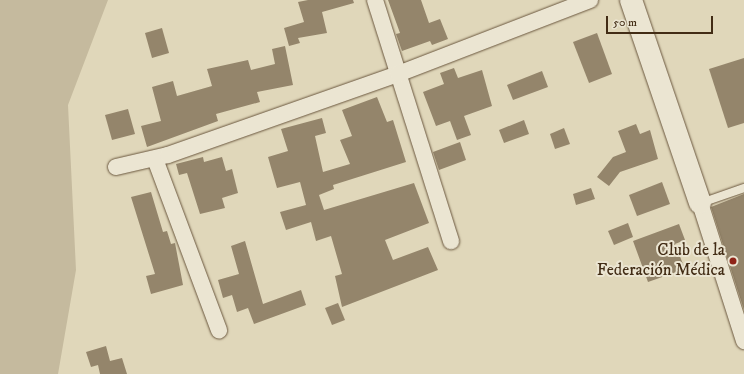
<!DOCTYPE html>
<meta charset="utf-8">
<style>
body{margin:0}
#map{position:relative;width:744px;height:374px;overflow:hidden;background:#e0d7ba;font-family:"IM FELL DW Pica",serif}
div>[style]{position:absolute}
.green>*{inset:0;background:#c5ba9e}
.building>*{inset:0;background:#94856b}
.roads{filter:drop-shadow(0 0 1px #6a573e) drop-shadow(0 0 1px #6a573e)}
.lane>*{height:8px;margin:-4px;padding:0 4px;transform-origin:4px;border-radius:4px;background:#ebe5d2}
.street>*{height:16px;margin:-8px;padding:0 8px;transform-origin:8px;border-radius:8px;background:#ebe5d2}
.secondary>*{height:22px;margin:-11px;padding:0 11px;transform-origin:11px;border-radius:11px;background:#ebe5d2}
.dots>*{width:11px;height:11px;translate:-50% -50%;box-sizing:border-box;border:2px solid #ebe5d2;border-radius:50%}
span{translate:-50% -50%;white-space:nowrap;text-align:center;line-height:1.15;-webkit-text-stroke:4px #ebe5d2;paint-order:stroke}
.poi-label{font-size:17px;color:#422c15}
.right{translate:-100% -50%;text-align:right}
.scale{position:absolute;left:606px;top:16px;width:107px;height:18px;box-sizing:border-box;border:2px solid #422c15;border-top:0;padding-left:5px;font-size:12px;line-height:14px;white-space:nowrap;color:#422c15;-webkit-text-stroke:3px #ebe5d2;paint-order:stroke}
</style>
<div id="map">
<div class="green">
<div style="clip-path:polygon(0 0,108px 0,68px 105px,76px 270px,58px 374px,0 374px)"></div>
</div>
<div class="building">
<div style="clip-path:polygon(308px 0,353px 0,354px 3px,322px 12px,327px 33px,298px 38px,300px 43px,289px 46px,284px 28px,304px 22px,298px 2px)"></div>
<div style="clip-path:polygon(388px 0,421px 0,429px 23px,440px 19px,448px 39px,432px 45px,430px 41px,402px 51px,396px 34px,400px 33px)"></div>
<div style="clip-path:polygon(162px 28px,169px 53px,152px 58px,145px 33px)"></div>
<div style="clip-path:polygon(597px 33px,612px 74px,589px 83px,573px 42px)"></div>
<div style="clip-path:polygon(285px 46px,293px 85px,257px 92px,260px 102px,216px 114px,218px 121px,147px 147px,141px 126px,161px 121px,152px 87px,173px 81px,177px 96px,212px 86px,207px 69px,248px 60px,251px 70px,275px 64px,272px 49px)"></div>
<div style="clip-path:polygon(744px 58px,744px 123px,728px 128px,709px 69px)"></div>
<div style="clip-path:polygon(454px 68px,458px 78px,482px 70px,492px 106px,464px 116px,471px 135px,457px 140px,450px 121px,436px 126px,423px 92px,444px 84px,440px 73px)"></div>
<div style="clip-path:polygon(542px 71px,548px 87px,513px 100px,507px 85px)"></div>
<div style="clip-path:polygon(377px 97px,387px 122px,393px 120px,406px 162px,333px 185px,334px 189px,319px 195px,324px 210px,414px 183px,429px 223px,385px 240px,393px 260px,428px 247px,438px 270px,342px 307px,335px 276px,342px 274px,331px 236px,316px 241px,311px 222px,286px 230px,280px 212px,306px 205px,300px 182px,277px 188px,268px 157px,288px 151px,281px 129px,322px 118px,326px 133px,315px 136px,323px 172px,350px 164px,340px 140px,352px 136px,342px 110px)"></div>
<div style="clip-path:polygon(128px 109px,135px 134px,112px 140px,105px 115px)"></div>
<div style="clip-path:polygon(524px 120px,529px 134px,504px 143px,499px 130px)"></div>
<div style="clip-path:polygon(636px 124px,640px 134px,650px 130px,658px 159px,620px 172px,609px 186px,597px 177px,613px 157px,626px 152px,618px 131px)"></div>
<div style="clip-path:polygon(564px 128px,570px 144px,555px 149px,550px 134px)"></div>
<div style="clip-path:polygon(460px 142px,466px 160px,439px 170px,433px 152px)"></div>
<div style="clip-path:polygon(203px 157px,204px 162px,222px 157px,226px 171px,232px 169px,238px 193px,222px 198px,225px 208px,200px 214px,187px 173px,179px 175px,176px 164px)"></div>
<div style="clip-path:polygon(662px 182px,670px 204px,637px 216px,629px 195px)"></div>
<div style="clip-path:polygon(591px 188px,595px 199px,576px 205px,573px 194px)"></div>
<div style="clip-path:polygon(151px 192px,163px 232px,167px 231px,171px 244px,175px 243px,183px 285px,151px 294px,146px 276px,155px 274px,131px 197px)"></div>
<div style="clip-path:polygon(744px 194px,744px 310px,711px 207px)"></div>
<div style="clip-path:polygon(628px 223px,633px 237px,614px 245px,608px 231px)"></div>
<div style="clip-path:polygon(679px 224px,685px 240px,675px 244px,685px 269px,648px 282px,633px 241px)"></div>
<div style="clip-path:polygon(245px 241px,263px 304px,301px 290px,306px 305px,254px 324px,248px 308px,237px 312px,232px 295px,223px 298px,218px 280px,239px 274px,231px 246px)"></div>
<div style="clip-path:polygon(338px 303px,345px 320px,332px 325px,325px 308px)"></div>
<div style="clip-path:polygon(106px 346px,110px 361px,122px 358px,127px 374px,100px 374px,98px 365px,91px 367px,86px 352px)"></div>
</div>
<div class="roads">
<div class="lane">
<div style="left:701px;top:203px;width:46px;rotate:-19.2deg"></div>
</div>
<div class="street">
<div style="left:375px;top:0;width:253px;rotate:72.5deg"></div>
<div style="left:155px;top:159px;width:183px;rotate:69.5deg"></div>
<div style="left:116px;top:167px;width:53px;rotate:-13deg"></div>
<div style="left:168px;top:155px;width:244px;rotate:-19.4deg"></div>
<div style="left:398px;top:74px;width:206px;rotate:-21.1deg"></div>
<div style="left:700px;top:203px;width:145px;rotate:72.3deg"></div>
</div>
<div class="secondary">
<div style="left:631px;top:0;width:214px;rotate:71.2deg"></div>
</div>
</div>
<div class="dots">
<div style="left:733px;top:261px;background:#8f2418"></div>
</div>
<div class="poi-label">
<span class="right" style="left:725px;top:261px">Club de la<br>Federación Médica</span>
</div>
<div class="scale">50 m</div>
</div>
